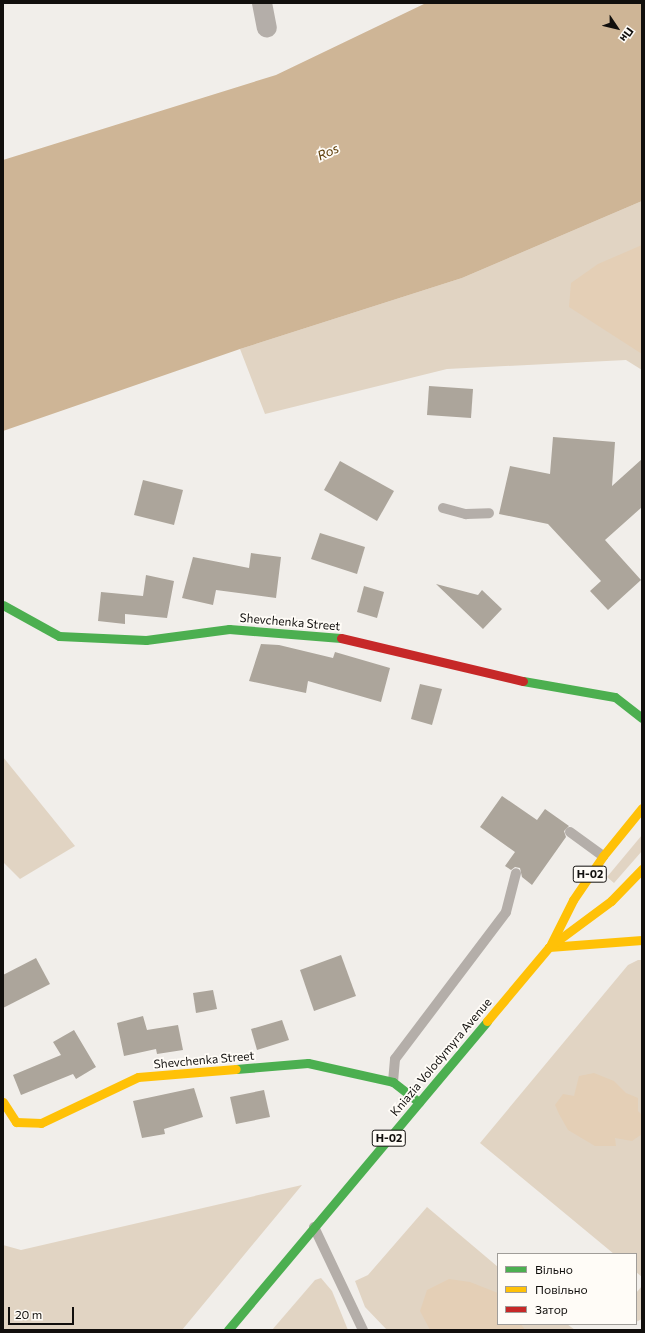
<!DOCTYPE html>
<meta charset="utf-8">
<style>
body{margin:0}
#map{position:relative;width:645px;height:1333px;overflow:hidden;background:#f1eeea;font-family:Commissioner,sans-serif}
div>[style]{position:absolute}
.green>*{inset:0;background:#e1d4c3}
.forest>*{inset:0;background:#e4cfb6}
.water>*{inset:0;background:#ceb596}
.building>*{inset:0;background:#aca59b}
.lane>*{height:10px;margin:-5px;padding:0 5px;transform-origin:5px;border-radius:5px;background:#b4aea9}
.street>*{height:20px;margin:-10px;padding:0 10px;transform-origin:10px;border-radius:10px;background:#b4aea9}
.fast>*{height:9px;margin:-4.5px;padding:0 4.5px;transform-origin:4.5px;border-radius:4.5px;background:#4caf50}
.slow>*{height:9px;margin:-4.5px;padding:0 4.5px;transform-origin:4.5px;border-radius:4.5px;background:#ffc107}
.jam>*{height:9px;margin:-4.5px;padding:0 4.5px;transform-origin:4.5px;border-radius:4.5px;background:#c62828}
span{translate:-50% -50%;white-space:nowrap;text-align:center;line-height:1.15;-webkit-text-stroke:3.5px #fffcf7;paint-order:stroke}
.shield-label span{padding:1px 3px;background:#fffcf7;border:1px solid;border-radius:3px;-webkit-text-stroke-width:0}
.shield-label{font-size:11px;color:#110f0d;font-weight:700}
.street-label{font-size:12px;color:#110f0d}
.water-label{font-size:13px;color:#583700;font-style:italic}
.frame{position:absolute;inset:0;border:4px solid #110f0d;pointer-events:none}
.legend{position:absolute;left:497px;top:1253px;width:140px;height:72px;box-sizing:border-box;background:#fffcf7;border:1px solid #a09d99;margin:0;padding:5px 7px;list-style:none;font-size:12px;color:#110f0d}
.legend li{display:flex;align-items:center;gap:8px;height:20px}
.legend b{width:20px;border:1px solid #a09d99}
.north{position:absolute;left:597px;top:8px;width:40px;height:40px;-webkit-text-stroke:3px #fffcf7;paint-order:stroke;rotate:125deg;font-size:11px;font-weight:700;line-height:16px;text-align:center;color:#110f0d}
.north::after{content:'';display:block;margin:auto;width:14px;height:18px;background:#110f0d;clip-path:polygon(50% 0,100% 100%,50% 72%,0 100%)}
.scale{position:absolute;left:8px;top:1307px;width:66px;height:18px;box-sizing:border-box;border:2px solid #110f0d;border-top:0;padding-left:5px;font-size:12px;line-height:14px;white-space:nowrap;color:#110f0d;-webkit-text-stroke:3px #fffcf7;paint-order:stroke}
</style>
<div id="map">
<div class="green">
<div style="clip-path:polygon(642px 201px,642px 370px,626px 360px,447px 369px,265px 414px,240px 349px,462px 278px)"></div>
<div style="clip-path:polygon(3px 757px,75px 846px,20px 879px,3px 862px)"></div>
<div style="clip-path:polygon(642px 835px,642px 851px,614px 883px,607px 877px)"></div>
<div style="clip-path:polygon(638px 960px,642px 960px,642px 1277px,636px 1272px,636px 1254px,614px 1254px,480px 1143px,628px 965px)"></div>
<div style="clip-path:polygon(302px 1185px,182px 1330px,3px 1330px,3px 1245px,21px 1250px)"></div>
<div style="clip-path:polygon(427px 1207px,498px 1267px,498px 1324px,567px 1324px,575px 1330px,387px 1330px,365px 1307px,355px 1281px,368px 1275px)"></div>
<div style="clip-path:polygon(321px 1278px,332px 1291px,348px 1330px,272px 1330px,315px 1280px)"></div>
<div style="clip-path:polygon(642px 1286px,642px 1319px,636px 1322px,636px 1293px)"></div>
</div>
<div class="forest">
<div style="clip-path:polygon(642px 245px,642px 354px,569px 307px,571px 283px,598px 264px)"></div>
<div style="clip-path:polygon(594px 1073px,614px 1081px,626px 1093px,638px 1098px,638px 1111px,642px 1115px,642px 1134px,632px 1141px,615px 1138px,616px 1146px,595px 1146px,568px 1130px,559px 1114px,555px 1105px,563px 1094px,574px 1096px,579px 1076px)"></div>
<div style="clip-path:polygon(449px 1279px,470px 1282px,498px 1293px,498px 1324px,521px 1324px,525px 1330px,430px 1330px,420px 1311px,427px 1290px)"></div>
</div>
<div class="water">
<div style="clip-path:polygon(426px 3px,642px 3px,642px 201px,462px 278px,240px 349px,3px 431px,3px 160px,276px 75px)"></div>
</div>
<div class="building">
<div style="clip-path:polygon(429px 386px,473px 389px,471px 418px,427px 415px)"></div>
<div style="clip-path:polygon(553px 437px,615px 442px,612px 486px,642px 459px,642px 507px,605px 540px,641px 580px,608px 610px,590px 591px,601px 581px,548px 524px,499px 514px,510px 466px,550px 474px)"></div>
<div style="clip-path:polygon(340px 461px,394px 491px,377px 521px,324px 490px)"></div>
<div style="clip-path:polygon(143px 480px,183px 490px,174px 525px,134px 515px)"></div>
<div style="clip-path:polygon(320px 533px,365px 547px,357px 574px,311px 559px)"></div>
<div style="clip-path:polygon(251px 553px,281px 557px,276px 598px,216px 590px,213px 605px,182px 598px,193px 557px,249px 568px)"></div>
<div style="clip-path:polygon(146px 575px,174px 581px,167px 618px,125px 614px,125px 624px,98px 621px,101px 592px,143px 596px)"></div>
<div style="clip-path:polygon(436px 584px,478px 595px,482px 590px,502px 609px,483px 629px)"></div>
<div style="clip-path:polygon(364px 586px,384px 592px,377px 618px,357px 612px)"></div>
<div style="clip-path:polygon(261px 644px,279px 645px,333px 658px,335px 652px,390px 668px,381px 702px,308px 681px,306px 693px,249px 681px)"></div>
<div style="clip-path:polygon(420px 684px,442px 689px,432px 725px,411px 719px)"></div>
<div style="clip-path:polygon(502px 796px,537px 820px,545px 809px,569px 826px,564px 831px,566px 837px,532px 885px,522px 877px,520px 868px,515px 867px,511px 870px,505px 866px,515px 852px,480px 827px)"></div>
<div style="clip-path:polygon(341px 955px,356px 996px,314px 1011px,300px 970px)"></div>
<div style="clip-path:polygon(36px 958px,50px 984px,3px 1008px,3px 975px)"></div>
<div style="clip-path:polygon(213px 990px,217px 1009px,196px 1013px,193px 993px)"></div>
<div style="clip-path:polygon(143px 1016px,147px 1030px,178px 1025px,183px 1050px,157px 1054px,156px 1049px,124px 1056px,117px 1023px)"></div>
<div style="clip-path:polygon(282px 1020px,289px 1040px,257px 1050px,251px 1029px)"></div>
<div style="clip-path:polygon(74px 1030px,96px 1067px,76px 1079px,73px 1074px,21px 1095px,13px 1075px,61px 1055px,53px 1042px)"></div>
<div style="clip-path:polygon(194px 1088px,203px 1117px,164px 1129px,165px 1134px,142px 1138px,133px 1101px)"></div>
<div style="clip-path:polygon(264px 1090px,270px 1117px,236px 1124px,230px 1097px)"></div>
</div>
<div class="lane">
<div style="left:443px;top:508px;width:24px;rotate:15deg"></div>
<div style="left:466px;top:514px;width:23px;rotate:-2deg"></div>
<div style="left:570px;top:832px;width:41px;rotate:36deg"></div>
<div style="left:393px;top:1082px;width:23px;rotate:-85deg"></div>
<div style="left:395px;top:1059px;width:184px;rotate:-52.9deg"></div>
<div style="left:506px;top:912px;width:40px;rotate:-75.6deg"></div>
<div style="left:314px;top:1227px;width:114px;rotate:64.6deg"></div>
</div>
<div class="street">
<div style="left:262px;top:3px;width:25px;rotate:79deg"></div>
</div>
<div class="fast">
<div style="left:3px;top:605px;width:64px;rotate:29deg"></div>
<div style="left:59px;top:636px;width:87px;rotate:2.6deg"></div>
<div style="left:146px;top:640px;width:84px;rotate:-7.5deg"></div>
<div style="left:229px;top:629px;width:112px;rotate:4.6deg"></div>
<div style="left:523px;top:681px;width:93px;rotate:9.9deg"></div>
<div style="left:615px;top:697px;width:34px;rotate:38deg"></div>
<div style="left:236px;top:1069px;width:72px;rotate:-4.8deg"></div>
<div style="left:308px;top:1063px;width:87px;rotate:12.6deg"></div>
<div style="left:393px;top:1082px;width:33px;rotate:38deg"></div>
<div style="left:228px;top:1330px;width:403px;rotate:-50deg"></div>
</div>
<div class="slow">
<div style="left:551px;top:944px;width:49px;rotate:-63.4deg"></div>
<div style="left:573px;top:900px;width:53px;rotate:-55.7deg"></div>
<div style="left:603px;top:856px;width:62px;rotate:-50.9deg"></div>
<div style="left:549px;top:947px;width:93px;rotate:-4.3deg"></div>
<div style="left:487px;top:1021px;width:97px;rotate:-50deg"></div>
<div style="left:549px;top:947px;width:77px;rotate:-36.6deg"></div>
<div style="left:611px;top:901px;width:45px;rotate:-45.9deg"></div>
<div style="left:3px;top:1102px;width:24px;rotate:57deg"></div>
<div style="left:16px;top:1122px;width:25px;rotate:2deg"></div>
<div style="left:41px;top:1123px;width:107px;rotate:-25.4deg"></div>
<div style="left:138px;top:1077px;width:98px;rotate:-4.7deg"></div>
</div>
<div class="jam">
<div style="left:341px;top:638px;width:187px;rotate:13.3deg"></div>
</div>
<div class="shield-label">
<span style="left:590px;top:874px">Н-02</span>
<span style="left:389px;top:1138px">Н-02</span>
</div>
<div class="street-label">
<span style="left:290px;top:622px;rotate:5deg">Shevchenka Street</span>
<span style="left:441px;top:1057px;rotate:-50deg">Kniazia Volodymyra Avenue</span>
<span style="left:204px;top:1060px;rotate:-5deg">Shevchenka Street</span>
</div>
<div class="water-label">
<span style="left:328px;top:152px;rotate:-25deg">Ros</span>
</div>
<div class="frame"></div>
<ul class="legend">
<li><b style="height:5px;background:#4caf50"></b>Вільно</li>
<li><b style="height:5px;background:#ffc107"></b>Повільно</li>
<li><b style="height:5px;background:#c62828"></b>Затор</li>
</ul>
<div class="north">Пн</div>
<div class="scale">20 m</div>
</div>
